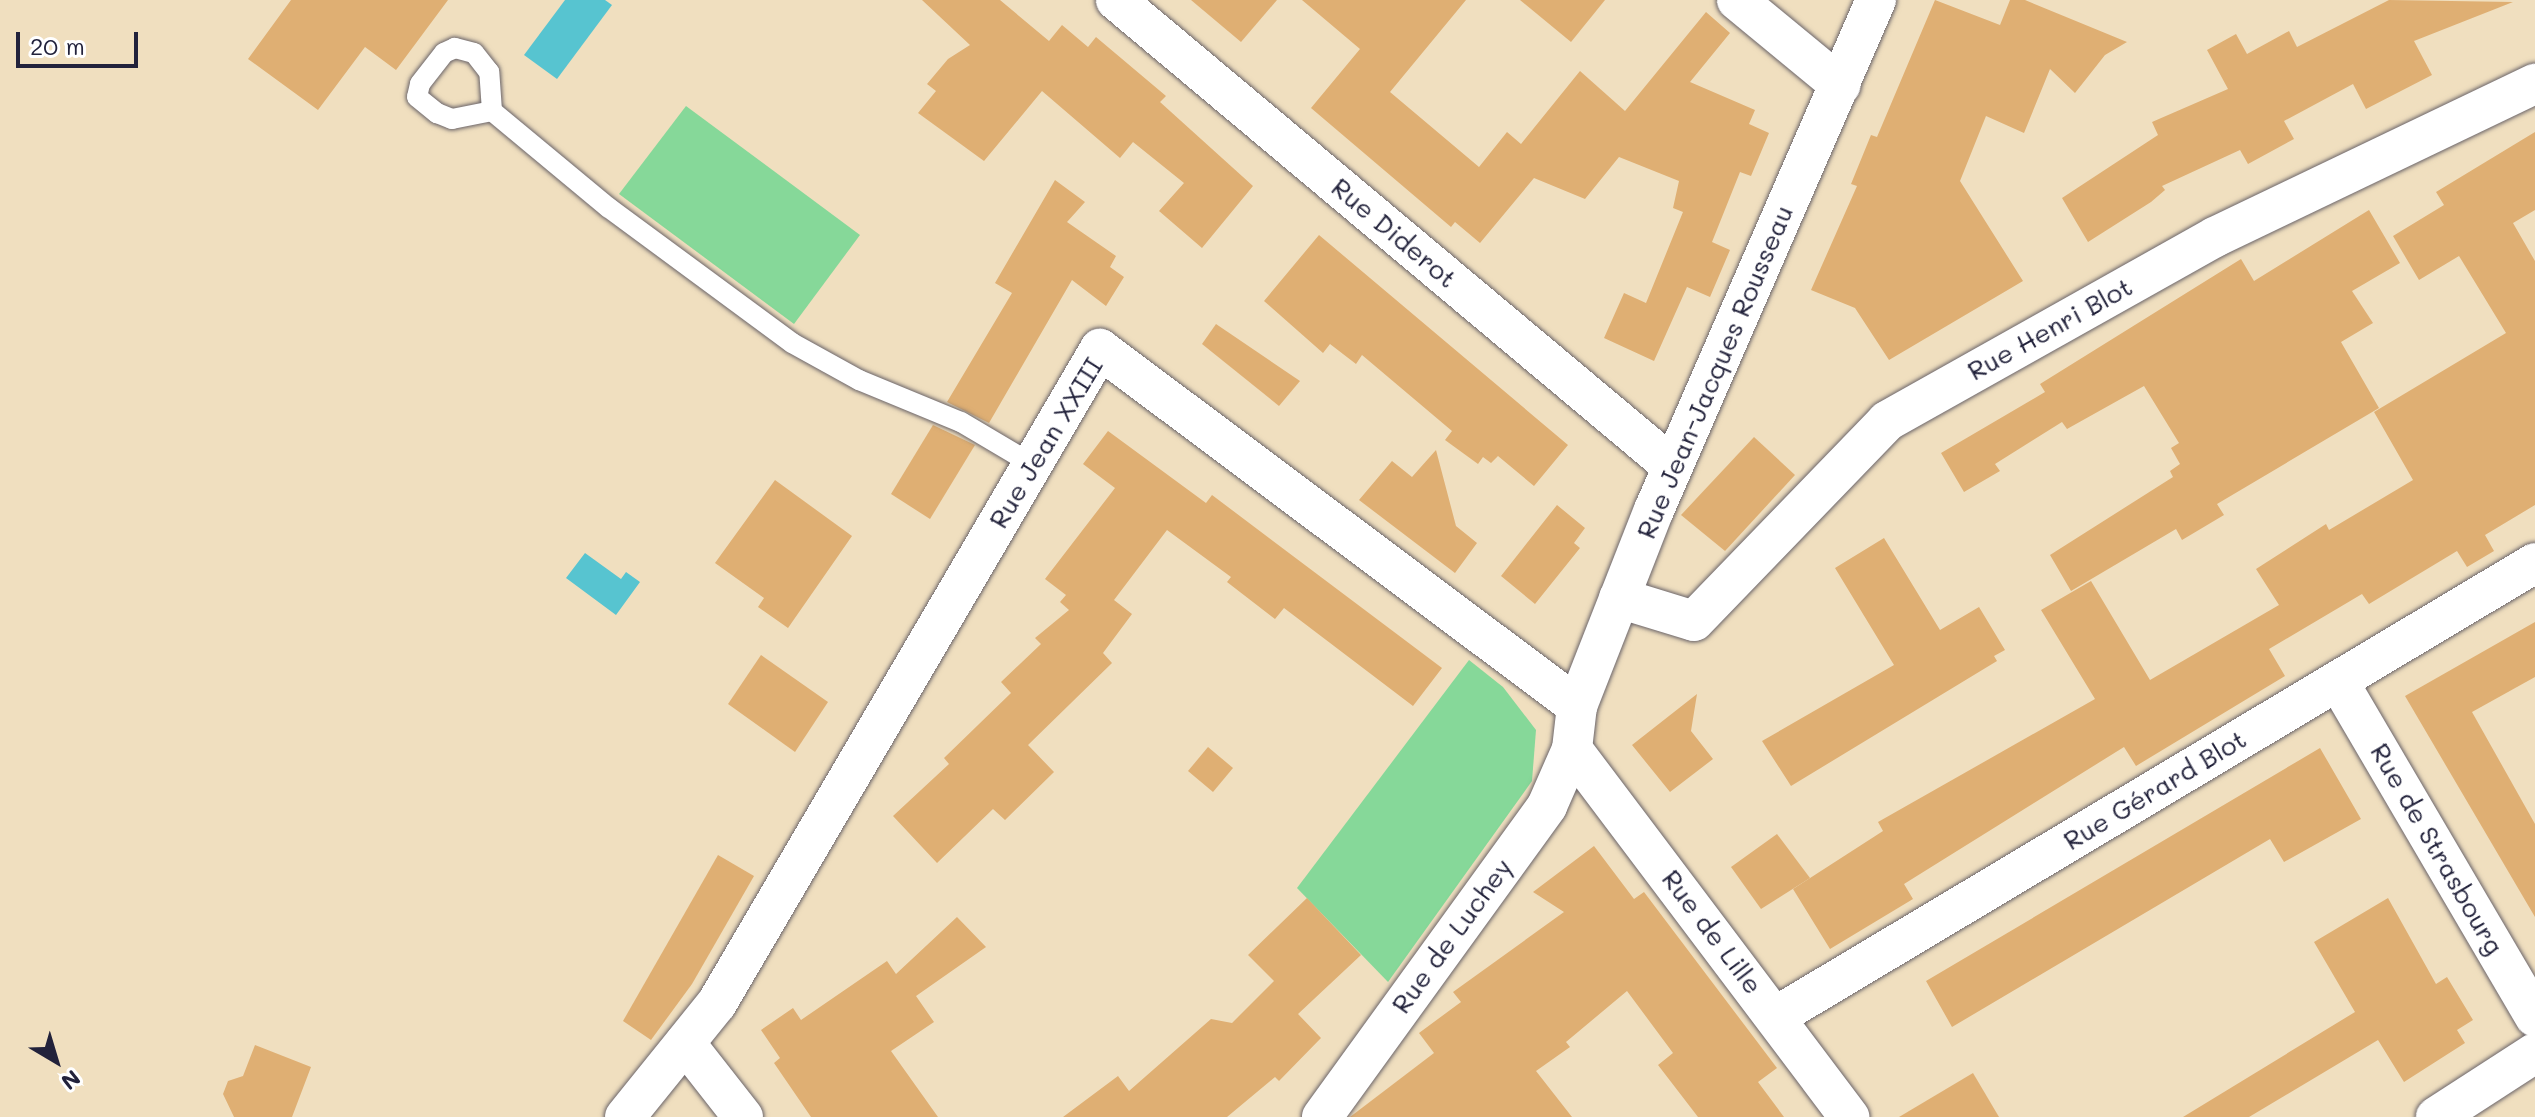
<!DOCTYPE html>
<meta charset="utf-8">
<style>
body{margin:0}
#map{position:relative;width:2535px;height:1117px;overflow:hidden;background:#f0dfbf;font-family:Mali,sans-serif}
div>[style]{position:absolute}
.green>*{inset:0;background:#86d899}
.water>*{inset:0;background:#57c4d0}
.building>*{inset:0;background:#dfaf73}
.roads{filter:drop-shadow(0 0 2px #6a6469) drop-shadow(0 0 2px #6a6469)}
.service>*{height:20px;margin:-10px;padding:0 10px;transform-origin:10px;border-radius:10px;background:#fff}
.minor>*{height:40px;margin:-20px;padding:0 20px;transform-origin:20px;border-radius:20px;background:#fff}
span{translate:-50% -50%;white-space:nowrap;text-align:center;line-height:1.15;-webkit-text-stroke:6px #fff;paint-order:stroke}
.street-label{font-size:26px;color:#22223b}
.north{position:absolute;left:16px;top:1021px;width:80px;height:80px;-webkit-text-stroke:6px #fff;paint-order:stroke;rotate:142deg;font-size:22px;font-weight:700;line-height:32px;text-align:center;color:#22223b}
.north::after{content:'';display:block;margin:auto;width:28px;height:36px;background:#22223b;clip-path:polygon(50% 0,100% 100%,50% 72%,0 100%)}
.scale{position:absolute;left:16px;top:32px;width:122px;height:36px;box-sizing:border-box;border:4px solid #22223b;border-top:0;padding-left:10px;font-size:24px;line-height:28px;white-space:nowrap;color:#22223b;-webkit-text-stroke:6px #fff;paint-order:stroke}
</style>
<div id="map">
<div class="green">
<div style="clip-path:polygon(686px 106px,860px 235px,794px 324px,619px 194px)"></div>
<div style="clip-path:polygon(1469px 660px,1503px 687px,1536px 730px,1532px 781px,1388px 982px,1297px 888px)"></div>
</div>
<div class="water">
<div style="clip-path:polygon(565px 0,605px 0,612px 5px,557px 79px,524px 55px)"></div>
<div style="clip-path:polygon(585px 553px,621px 579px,626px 572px,640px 582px,616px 615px,566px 578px)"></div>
</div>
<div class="building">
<div style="clip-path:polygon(291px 0,448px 0,396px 70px,365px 47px,318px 110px,248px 59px)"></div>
<div style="clip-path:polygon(922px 0,1000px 0,1049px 41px,1062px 25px,1088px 47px,1096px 37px,1166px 96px,1160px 102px,1253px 186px,1202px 248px,1159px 211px,1184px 183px,1133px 142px,1120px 158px,1042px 91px,984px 161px,918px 113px,936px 91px,927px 84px,948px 59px,970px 45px)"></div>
<div style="clip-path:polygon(1191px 0,1277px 0,1241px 42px)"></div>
<div style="clip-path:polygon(1302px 0,1466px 0,1390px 92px,1479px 167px,1507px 132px,1521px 144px,1580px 71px,1625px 111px,1706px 12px,1730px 33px,1690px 82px,1755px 110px,1749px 124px,1769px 133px,1751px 176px,1740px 172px,1712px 242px,1730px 250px,1710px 297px,1687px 287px,1654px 361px,1604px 338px,1624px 293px,1646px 303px,1683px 212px,1673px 208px,1679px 181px,1619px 157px,1585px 199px,1534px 178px,1480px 243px,1455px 222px,1451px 227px,1311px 108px,1360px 49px)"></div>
<div style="clip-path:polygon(1520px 0,1605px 0,1571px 42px)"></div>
<div style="clip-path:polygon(1935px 0,2000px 25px,2010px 0,2025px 0,2127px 42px,2105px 55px,2075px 93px,2050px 69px,2024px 133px,1986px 116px,1960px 181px,2023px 281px,1889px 360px,1855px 308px,1811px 290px,1857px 186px,1851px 184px,1871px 135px,1877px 137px)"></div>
<div style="clip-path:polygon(2389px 0,2513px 2px,2414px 41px,2432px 75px,2366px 109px,2353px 84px,2284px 121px,2294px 139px,2248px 164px,2240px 150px,2162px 186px,2165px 190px,2151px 202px,2088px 242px,2062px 198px,2158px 135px,2152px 122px,2228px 89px,2207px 50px,2236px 34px,2247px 54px,2289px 31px,2297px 47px)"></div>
<div style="clip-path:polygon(2535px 132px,2535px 210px,2513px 223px,2535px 261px,2535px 505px,2485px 535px,2494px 551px,2467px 567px,2457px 551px,2369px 604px,2362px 594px,2269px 649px,2285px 676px,2136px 766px,2124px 747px,1904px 884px,1913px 899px,1830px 949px,1793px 889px,1883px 831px,1878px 822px,2095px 699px,2041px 610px,2091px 581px,2150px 680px,2279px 605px,2256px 569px,2326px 524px,2329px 530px,2413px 480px,2374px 412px,2506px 333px,2459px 256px,2419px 280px,2393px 236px,2444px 205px,2436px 192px)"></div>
<div style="clip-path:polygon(1055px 180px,1085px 202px,1067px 222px,1116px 256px,1110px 267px,1124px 277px,1106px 306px,1072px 280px,989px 423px,947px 402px,1012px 293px,995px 283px)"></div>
<div style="clip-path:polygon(2369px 210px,2400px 263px,2352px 291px,2373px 323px,2341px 342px,2379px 408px,2217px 504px,2224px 515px,2182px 540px,2176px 529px,2071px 591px,2050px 555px,2173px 477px,2170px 471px,2180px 464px,2171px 448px,2179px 443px,2144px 386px,2067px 429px,2062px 422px,1995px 464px,2000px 471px,1964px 492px,1941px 453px,2045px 392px,2040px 384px,2241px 259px,2254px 281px)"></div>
<div style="clip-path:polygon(1319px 235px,1568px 445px,1534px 486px,1498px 456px,1491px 463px,1483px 457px,1478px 464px,1445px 440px,1452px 431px,1362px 355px,1356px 364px,1330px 344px,1323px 353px,1264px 301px)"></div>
<div style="clip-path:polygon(1216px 324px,1300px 381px,1279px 406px,1202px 344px)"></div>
<div style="clip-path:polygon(933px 425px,975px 445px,930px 519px,891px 494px)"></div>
<div style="clip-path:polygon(1108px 431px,1206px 503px,1212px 495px,1442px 668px,1413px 706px,1284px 608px,1275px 619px,1227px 582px,1231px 577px,1167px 530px,1114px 600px,1132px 614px,1103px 653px,1112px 663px,1028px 745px,1054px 772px,1005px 820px,993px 809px,937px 863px,893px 816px,949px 764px,944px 758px,1011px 693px,1001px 682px,1041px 644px,1035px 638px,1069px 610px,1060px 602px,1066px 595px,1045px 579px,1115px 488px,1083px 464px)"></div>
<div style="clip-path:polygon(1754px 437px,1795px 475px,1725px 551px,1681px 515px)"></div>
<div style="clip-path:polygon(1436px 450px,1456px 526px,1477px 543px,1455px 573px,1359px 500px,1392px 461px,1412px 477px)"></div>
<div style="clip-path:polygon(775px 480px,852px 536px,788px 628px,758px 607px,764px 598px,715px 563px)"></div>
<div style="clip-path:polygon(1557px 505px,1585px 528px,1574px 543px,1580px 548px,1535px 604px,1501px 576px)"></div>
<div style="clip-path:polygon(1884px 538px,1940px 630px,1979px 607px,2005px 650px,1994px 656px,1997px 661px,1791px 786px,1762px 741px,1894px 665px,1835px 568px)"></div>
<div style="clip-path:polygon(2535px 622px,2535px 677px,2472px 712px,2535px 824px,2535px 917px,2405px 696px)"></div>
<div style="clip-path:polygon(761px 655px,828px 702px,795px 752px,728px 704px)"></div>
<div style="clip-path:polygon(1697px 694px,1691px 731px,1713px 759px,1670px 792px,1632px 745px)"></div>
<div style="clip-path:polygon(1208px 747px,1233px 768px,1213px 792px,1188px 771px)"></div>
<div style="clip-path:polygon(2320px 748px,2361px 819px,2284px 862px,2270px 839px,1952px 1027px,1926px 981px)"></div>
<div style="clip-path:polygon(1777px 834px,1810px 878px,1761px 909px,1731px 867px)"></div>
<div style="clip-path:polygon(1594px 846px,1634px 899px,1644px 892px,1777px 1068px,1758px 1082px,1784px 1117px,1698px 1117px,1658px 1065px,1673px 1053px,1627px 991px,1566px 1042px,1570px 1047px,1536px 1071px,1572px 1117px,1350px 1117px,1434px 1053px,1419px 1033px,1461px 1002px,1453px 992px,1564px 912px,1533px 892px)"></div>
<div style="clip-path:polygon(718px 855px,754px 876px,692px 984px,651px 1040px,623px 1021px)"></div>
<div style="clip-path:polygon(1307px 898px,1361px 955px,1298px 1014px,1321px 1038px,1279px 1081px,1275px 1077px,1227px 1117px,1063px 1117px,1118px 1076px,1129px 1091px,1211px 1019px,1232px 1023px,1274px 981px,1248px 955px)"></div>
<div style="clip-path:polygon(2388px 898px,2436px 984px,2447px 977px,2473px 1020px,2457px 1030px,2465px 1043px,2404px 1082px,2378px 1040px,2249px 1117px,2183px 1117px,2355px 1012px,2314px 942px)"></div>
<div style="clip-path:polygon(957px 917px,986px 947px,916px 996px,934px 1022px,891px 1051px,938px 1117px,811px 1117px,774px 1063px,780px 1058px,761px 1030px,793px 1008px,801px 1020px,887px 961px,896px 974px)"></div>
<div style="clip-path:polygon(255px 1045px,311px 1067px,292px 1117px,234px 1117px,223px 1094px,228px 1081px,243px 1076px)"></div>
<div style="clip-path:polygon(1973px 1073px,1999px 1117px,1899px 1117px)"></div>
</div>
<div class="roads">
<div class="service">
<div style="left:492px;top:111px;width:39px;rotate:-94deg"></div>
<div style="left:489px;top:72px;width:24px;rotate:-128deg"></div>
<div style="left:474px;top:53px;width:20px;rotate:-165deg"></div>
<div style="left:455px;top:48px;width:12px;rotate:156deg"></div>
<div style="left:444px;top:53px;width:39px;rotate:128deg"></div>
<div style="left:420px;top:84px;width:13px;rotate:103deg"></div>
<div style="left:417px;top:97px;width:26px;rotate:39deg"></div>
<div style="left:437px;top:113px;width:16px;rotate:22deg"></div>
<div style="left:452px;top:119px;width:41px;rotate:-11.3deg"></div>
<div style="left:492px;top:111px;width:152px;rotate:39.7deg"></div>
<div style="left:609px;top:208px;width:227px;rotate:36.4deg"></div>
<div style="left:792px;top:343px;width:77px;rotate:28.9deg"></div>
<div style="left:859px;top:380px;width:110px;rotate:22.4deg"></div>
<div style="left:961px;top:422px;width:82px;rotate:30.6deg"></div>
</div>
<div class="minor">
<div style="left:1116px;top:0;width:725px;rotate:39.97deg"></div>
<div style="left:1737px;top:0;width:134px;rotate:39.5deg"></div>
<div style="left:1619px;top:598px;width:78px;rotate:17deg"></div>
<div style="left:1694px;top:621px;width:278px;rotate:-46deg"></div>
<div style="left:1887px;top:421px;width:376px;rotate:-29.3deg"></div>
<div style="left:2215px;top:237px;width:355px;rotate:-25.6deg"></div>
<div style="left:2338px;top:681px;width:389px;rotate:59.6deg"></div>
<div style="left:1572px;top:749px;width:461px;rotate:53deg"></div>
<div style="left:1775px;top:1017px;width:885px;rotate:-30.85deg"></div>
<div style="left:685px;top:1043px;width:94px;rotate:51.9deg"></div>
<div style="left:625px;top:1117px;width:146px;rotate:-51.1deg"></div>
<div style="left:717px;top:1003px;width:758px;rotate:-59.65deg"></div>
<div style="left:1100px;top:349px;width:596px;rotate:36.81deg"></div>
<div style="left:1322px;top:1117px;width:384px;rotate:-54.1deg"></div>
<div style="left:1547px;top:806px;width:62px;rotate:-66.3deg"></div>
<div style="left:1572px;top:749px;width:43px;rotate:-83.4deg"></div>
<div style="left:1577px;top:706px;width:211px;rotate:-68.6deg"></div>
<div style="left:1654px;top:510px;width:556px;rotate:-66.48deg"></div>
<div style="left:2436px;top:1117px;width:118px;rotate:-32.9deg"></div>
</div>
</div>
<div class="street-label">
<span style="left:1394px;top:233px;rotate:40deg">Rue Diderot</span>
<span style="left:2050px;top:329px;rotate:-29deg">Rue Henri Blot</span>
<span style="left:1715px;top:372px;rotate:-67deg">Rue Jean-Jacques Rousseau</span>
<span style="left:1046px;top:443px;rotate:-59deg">Rue Jean XXIII</span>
<span style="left:2155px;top:790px;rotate:-31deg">Rue Gérard Blot</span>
<span style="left:2437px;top:849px;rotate:60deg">Rue de Strasbourg</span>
<span style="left:1712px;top:932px;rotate:53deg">Rue de Lille</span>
<span style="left:1452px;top:936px;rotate:-54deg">Rue de Luchey</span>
</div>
<div class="north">N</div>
<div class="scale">20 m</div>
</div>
